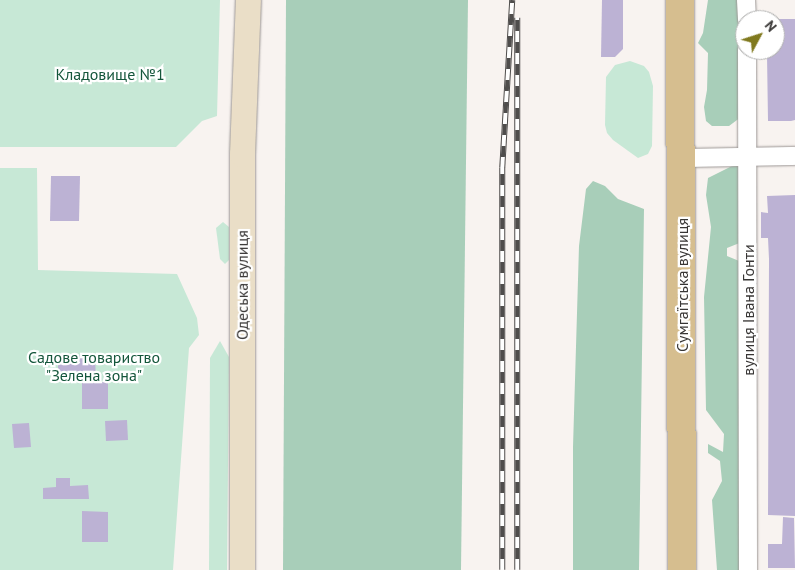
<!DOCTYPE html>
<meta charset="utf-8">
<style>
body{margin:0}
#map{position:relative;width:795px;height:570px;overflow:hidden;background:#f8f3f0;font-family:"PT Sans",sans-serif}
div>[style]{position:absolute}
.green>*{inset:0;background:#c7e8d6}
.forest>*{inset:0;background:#a8ceb9}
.building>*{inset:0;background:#bcb2d4}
.roads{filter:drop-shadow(0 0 1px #9c9795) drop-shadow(0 0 1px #9c9795)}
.minor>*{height:18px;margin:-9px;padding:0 9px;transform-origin:9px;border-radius:9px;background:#fff}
.secondary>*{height:25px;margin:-12.5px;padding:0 12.5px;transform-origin:12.5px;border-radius:12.5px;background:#eadec7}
.primary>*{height:28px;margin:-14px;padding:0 14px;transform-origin:14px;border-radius:14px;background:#d6be8f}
.rail>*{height:5.5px;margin-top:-2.75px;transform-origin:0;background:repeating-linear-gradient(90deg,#fff 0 11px,#4f4d4c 0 22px);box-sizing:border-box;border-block:1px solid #4f4d4c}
span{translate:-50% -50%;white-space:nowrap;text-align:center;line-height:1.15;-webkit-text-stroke:4.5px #fff;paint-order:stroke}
.park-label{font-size:16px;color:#14563b}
.street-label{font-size:16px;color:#383635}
.north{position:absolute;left:735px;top:10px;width:50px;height:50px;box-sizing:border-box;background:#fff;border:1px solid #afafae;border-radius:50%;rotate:50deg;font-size:14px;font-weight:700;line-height:20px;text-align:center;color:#383635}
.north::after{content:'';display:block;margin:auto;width:18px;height:22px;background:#80791e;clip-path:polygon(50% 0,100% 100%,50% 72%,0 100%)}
</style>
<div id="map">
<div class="green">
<div style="clip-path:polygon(0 0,220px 0,217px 116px,202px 121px,176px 147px,0 147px)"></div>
<div style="clip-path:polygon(630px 61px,644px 66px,649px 72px,653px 86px,652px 146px,648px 154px,638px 158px,613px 140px,607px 133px,605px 125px,606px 77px,615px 65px)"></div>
<div style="clip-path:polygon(0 168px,37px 168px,38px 270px,177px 274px,197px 318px,199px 335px,189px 348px,173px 570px,0 570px)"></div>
<div style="clip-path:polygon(223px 222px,229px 227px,229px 260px,225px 264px,220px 259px,216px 228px)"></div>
<div style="clip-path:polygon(220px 341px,229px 357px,227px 570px,209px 570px,210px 358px)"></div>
</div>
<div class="forest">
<div style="clip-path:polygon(286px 0,468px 0,461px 570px,283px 570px)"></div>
<div style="clip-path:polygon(708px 0,741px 0,739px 54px,741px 117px,729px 126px,712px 126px,706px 121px,704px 107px,707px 90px,708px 53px,698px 43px,703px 33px)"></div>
<div style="clip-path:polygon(734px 165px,743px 168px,742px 242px,727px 248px,727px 256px,744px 263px,743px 570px,717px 570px,712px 500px,722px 481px,720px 461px,708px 453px,708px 444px,723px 452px,724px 434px,706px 410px,704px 297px,711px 227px,706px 195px,708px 178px)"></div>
<div style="clip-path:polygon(593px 181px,605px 186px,618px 199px,644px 209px,639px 570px,573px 570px,573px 447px,579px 246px,586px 189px)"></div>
</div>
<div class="building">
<div style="clip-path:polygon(602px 0,623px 0,623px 49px,615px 57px,601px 57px)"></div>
<div style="clip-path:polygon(775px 19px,795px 19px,795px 120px,791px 121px,768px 121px,767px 55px,775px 55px)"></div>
<div style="clip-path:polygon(51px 176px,80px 176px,79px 221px,50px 221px)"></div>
<div style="clip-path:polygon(795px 195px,795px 516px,768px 515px,769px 259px,768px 238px,761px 238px,761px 212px,768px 213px,767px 196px)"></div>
<div style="clip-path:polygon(95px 355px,96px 382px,108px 382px,108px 409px,82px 409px,82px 373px,58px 373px,58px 356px)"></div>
<div style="clip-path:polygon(127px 420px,128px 440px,106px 441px,105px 421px)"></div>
<div style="clip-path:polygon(29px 423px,31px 447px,14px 448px,12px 424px)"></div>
<div style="clip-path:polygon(56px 478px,70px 478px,70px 486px,88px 485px,89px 499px,43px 499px,43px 488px,56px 487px)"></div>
<div style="clip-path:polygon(82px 511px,108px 512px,108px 542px,82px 542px)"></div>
<div style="clip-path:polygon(783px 517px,794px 518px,795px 568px,768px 568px,768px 544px,782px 544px)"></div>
</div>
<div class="roads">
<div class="minor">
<div style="left:746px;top:0;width:20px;rotate:87deg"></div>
<div style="left:747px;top:50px;width:520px;rotate:89.89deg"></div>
<div style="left:682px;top:158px;width:113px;rotate:-1deg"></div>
</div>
<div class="secondary">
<div style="left:242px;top:570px;width:416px;rotate:-90deg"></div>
<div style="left:242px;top:154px;width:154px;rotate:-87.8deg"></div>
</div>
<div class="primary">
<div style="left:680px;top:0;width:570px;rotate:89.8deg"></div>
</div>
</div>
<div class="rail">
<div style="left:502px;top:570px;width:402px;rotate:-90deg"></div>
<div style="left:502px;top:168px;width:168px;rotate:-86.6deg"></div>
<div style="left:517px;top:570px;width:552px;rotate:-90deg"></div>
</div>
<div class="park-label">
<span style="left:110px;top:74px">Кладовище №1</span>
<span style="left:94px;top:366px">Садове товариство<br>"Зелена зона"</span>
</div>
<div class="street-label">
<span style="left:242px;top:285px;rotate:-90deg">Одеська вулиця</span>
<span style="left:682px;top:285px;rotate:-90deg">Сумгаїтська вулиця</span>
<span style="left:748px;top:310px;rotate:-90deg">вулиця Івана Гонти</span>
</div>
<div class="north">N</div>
</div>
